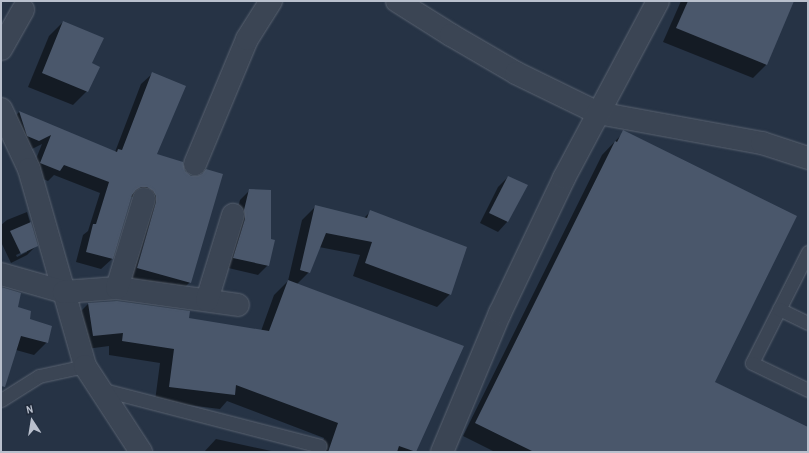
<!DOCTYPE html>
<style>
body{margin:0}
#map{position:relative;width:809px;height:453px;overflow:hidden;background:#263345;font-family:"Archivo Narrow",sans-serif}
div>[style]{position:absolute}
.shadow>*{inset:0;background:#0007}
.building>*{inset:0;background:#4a576b}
.roads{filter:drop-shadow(0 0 1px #5a6371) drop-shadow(0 0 1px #5a6371)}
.lane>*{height:13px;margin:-6.5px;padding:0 6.5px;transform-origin:6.5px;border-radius:6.5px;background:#3b4554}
.street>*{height:22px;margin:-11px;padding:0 11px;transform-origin:11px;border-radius:11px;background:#3b4554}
span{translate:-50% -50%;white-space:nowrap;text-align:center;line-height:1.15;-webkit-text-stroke:3.5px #202a3a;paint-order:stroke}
.frame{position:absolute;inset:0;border:2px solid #b9c0cd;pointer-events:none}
.north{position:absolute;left:12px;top:401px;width:40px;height:40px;-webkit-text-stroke:3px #202a3a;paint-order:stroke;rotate:348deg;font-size:11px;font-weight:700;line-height:16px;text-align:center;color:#b9c0cd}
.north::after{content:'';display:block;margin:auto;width:14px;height:18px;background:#b9c0cd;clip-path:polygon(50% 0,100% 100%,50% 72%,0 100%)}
</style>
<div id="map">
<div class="shadow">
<div style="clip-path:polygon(681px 1px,782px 1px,766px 65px,753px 78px,663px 42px)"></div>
<div style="clip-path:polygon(63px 22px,91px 64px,87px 91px,73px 105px,28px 87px,49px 36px)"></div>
<div style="clip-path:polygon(152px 74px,156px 155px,190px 282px,179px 293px,127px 279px,136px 197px,131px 197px,112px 259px,101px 269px,76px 262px,83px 235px,88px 231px,100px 193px,54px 175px,48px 181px,30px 174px,42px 144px,28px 151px,9px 123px,19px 112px,115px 152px,141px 84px)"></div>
<div style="clip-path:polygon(624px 132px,714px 382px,808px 428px,808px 452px,495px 452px,463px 436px,602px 155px)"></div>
<div style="clip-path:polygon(508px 177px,507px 222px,498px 232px,480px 223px,498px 187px)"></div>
<div style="clip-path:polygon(250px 190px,268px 265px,258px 275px,224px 267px,240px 200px)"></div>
<div style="clip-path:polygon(315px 207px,364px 218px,371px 211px,450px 294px,437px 307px,353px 276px,360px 255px,319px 247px,309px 272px,297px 284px,414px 452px,319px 452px,324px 438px,227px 401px,220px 409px,155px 401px,160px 363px,109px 355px,109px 346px,79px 350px,74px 318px,88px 304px,261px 331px,274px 295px,288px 281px,302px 220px)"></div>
<div style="clip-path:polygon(evenodd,27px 212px,37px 245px,27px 255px,11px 263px,1px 242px,1px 225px,7px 220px,27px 212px,27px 250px,27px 252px,17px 257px,16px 255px,27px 250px)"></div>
<div style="clip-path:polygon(1px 289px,47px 342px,34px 355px,16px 350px,1px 377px)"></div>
<div style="clip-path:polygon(216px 439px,276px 452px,204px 452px)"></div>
</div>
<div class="building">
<div style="clip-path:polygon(688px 1px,794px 1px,767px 65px,676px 28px)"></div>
<div style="clip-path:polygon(63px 21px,104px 38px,92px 63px,100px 67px,88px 92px,42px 73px)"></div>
<div style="clip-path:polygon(152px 72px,186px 86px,157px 154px,183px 162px,185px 171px,191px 176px,197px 176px,202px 174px,206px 169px,223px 174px,191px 283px,137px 268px,156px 202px,156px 196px,153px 191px,147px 187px,141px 187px,136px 190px,132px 195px,113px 259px,86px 252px,93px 224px,96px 224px,109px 182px,64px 165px,60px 171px,40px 163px,51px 135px,39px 141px,27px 136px,19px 111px,117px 152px,118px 149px,122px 150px)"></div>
<div style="clip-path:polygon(623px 130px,797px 216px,715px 382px,808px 427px,808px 452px,534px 452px,475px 423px,615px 141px,617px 142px)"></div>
<div style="clip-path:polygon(508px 176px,528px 185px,508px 222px,489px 213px)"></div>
<div style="clip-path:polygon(249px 189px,271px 190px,271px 239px,275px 240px,269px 266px,233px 258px,245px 219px,244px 210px)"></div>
<div style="clip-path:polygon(315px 205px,367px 218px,370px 210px,467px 247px,451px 295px,365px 263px,372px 242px,326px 233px,310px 273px,300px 270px)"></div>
<div style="clip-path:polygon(31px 222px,38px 246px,21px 254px,10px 231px)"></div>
<div style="clip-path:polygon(288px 280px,464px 346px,416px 452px,399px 446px,397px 452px,328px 452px,338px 423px,236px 385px,235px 395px,169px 387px,174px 349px,122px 341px,123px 333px,93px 336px,88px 303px,117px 301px,190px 311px,189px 318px,269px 331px)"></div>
<div style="clip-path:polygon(1px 287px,21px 293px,18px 307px,31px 311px,30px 319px,52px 326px,48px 343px,21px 336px,5px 387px,1px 386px)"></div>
</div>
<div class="roads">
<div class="lane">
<div style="left:808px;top:252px;width:124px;rotate:116.8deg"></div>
<div style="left:752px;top:363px;width:62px;rotate:25.7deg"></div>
<div style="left:779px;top:309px;width:32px;rotate:26deg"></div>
<div style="left:100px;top:389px;width:227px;rotate:14.5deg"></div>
<div style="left:1px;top:400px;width:45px;rotate:-32.3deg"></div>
<div style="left:39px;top:376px;width:47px;rotate:-12.3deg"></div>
</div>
<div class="street">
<div style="left:397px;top:1px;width:64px;rotate:32.2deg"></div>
<div style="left:451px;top:35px;width:75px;rotate:30.3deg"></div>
<div style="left:516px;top:73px;width:91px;rotate:26deg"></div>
<div style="left:598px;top:113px;width:167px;rotate:10.4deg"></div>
<div style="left:762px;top:143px;width:48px;rotate:18.1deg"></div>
<div style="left:1px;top:49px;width:45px;rotate:-60.6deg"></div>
<div style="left:1px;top:109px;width:66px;rotate:65deg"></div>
<div style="left:29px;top:169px;width:205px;rotate:74.1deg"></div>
<div style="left:85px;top:366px;width:103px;rotate:56.9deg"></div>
<div style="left:195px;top:164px;width:135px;rotate:-67.4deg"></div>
<div style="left:247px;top:39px;width:45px;rotate:-57.7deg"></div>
<div style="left:1px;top:274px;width:66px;rotate:15.9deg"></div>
<div style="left:64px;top:292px;width:53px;rotate:-4.3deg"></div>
<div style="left:117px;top:288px;width:122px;rotate:8deg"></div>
<div style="left:117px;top:288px;width:93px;rotate:-73.1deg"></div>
<div style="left:207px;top:300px;width:89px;rotate:-73deg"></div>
<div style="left:442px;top:452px;width:151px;rotate:-67.4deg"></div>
<div style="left:500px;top:313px;width:149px;rotate:-64.6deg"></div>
<div style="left:564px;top:178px;width:200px;rotate:-62deg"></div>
</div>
</div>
<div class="frame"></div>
<div class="north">N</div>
</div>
